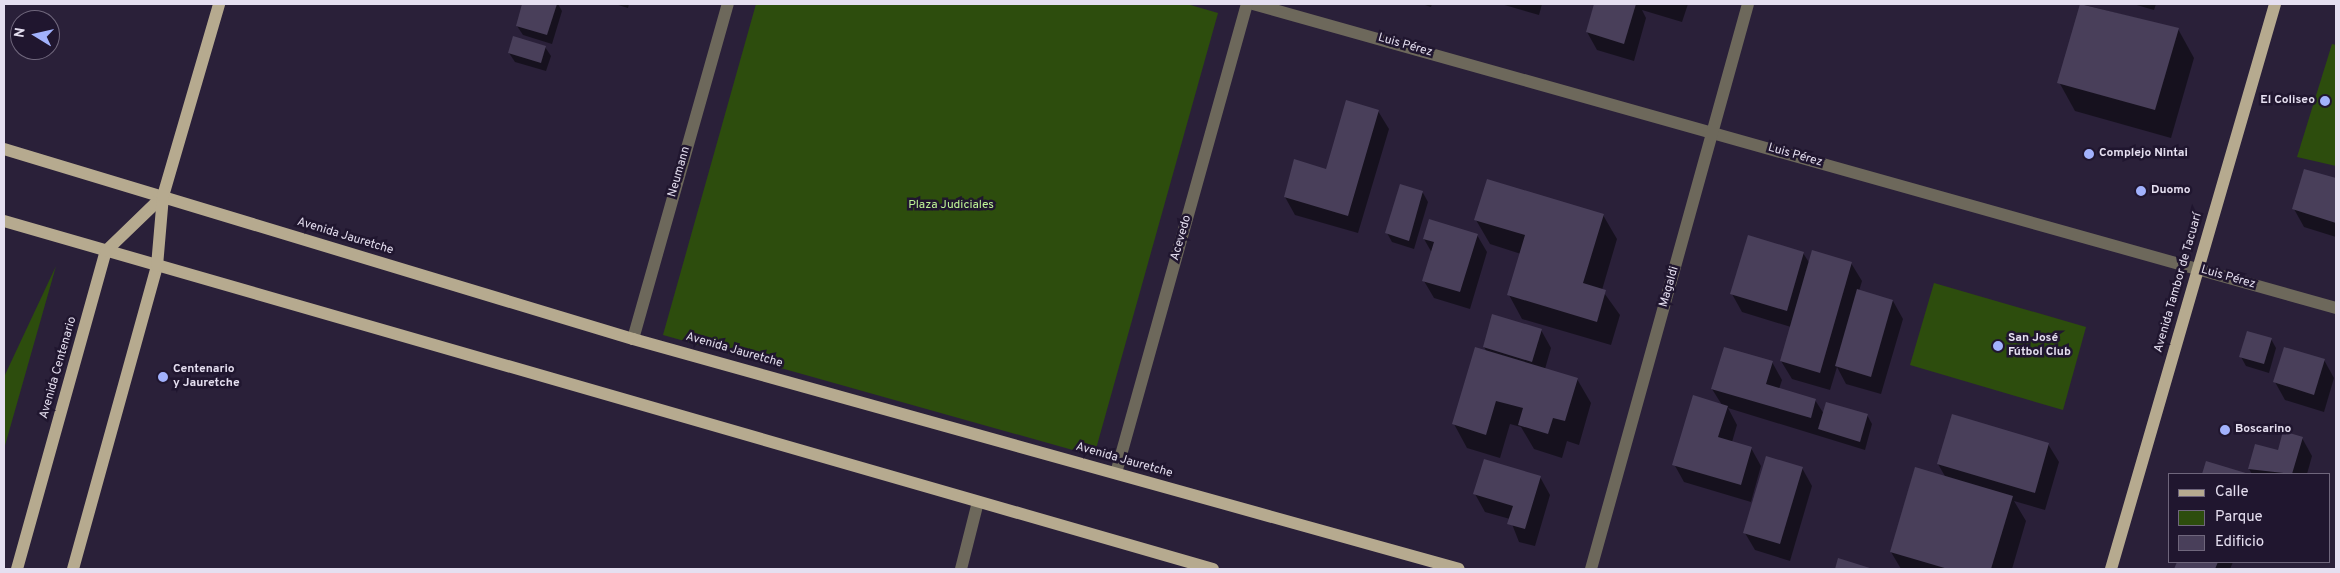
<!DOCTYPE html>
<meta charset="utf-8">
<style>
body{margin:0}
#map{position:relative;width:2340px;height:573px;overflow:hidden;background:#2a2039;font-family:Overpass,sans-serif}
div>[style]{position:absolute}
.green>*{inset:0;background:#2d4d0d}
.shadow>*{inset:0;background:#0007}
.building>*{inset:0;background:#493f5a}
.minor>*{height:12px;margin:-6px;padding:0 6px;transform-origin:6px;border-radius:6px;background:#6d685b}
.major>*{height:12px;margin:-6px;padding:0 6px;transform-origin:6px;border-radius:6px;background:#b6aa8f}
.dots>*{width:14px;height:14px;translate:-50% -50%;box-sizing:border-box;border:2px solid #20162f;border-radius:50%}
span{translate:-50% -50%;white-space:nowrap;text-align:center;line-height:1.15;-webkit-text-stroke:5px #20162f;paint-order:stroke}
.street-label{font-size:12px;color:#e5dff0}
.poi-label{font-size:12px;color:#e5dff0;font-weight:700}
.right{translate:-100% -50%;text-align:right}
.left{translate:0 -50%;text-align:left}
.park-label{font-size:12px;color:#bdf296}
.frame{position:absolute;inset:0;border:5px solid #e5dff0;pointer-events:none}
.legend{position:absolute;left:2168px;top:473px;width:162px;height:90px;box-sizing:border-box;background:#20162f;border:1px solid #6f667c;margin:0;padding:6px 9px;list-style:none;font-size:15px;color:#e5dff0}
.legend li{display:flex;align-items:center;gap:10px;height:25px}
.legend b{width:25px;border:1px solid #6f667c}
.north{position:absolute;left:10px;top:10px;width:50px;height:50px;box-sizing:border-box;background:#20162f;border:1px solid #6f667c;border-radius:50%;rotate:279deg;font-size:14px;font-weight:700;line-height:20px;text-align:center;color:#e5dff0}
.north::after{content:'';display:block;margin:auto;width:18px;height:22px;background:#a2b2fd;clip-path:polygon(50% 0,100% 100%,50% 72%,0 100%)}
</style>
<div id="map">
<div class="green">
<div style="clip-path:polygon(756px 4px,1187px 4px,1218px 13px,1094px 456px,663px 335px)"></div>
<div style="clip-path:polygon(2332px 44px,2336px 45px,2336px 166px,2297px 157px)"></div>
<div style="clip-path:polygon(56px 266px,4px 449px,4px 377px)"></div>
<div style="clip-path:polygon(1934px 283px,2086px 327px,2063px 410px,1910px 365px)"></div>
</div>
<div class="shadow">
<div style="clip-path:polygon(524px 4px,558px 4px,562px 11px,552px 44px,523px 35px,517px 26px)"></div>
<div style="clip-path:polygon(615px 4px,629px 4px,628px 8px)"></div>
<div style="clip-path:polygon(1422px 4px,1432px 4px,1431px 7px)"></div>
<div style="clip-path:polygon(1501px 4px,1542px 4px,1539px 15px)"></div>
<div style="clip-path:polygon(1595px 4px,1688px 4px,1682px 22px,1642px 10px,1646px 18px,1634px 61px,1597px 50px,1587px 32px)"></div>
<div style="clip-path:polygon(2081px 4px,2178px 29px,2194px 58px,2171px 138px,2075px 111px,2059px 82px)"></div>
<div style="clip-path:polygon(2133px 4px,2156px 4px,2154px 10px)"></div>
<div style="clip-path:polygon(545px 47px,551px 56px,546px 71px,515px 62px,509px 53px)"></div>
<div style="clip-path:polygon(1378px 111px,1389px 129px,1358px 233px,1295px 215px,1285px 197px,1327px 170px)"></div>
<div style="clip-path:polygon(2305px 170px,2336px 180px,2336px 237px,2304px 227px,2294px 209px)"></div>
<div style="clip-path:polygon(1400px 186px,1423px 193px,1428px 202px,1414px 249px,1392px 242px,1387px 233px)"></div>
<div style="clip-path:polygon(1603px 215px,1617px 239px,1602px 290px,1620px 315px,1611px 345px,1522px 319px,1509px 295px,1521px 254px,1490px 244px,1476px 220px)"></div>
<div style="clip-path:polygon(1477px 235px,1487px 252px,1470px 309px,1434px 298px,1424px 281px,1432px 253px,1424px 239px)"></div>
<div style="clip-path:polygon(1803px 253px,1810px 264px,1851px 263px,1862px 281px,1859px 291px,1893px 301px,1903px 319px,1881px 394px,1846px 384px,1837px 367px,1830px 390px,1792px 379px,1781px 361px,1791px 327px,1742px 312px,1732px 294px)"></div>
<div style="clip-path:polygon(1541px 330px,1551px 348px,1545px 369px,1577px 379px,1591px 403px,1579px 445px,1567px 441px,1562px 458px,1534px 449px,1521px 427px,1510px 424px,1500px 458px,1467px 448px,1454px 424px,1487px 352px,1484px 347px)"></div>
<div style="clip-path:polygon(2271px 339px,2276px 348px,2269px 373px,2246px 366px,2241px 357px)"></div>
<div style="clip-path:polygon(2324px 360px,2334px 378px,2324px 412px,2285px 400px,2275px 382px)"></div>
<div style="clip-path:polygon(1772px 362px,1782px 380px,1779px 389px,1815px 400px,1824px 414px,1867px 415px,1872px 424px,1865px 450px,1728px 408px,1737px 425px,1732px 442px,1751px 448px,1761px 466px,1751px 502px,1684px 482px,1674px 464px,1722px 405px,1712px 389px)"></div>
<div style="clip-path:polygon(2302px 438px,2312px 456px,2307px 474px,2252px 474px,2249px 469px)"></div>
<div style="clip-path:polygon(2048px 444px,2059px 462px,2045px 510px,2014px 501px,2026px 521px,2012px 569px,1901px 569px,1891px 552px,1946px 478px,1938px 464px)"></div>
<div style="clip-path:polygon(1802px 468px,1812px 486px,1790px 561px,1755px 550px,1745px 533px)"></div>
<div style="clip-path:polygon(1540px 477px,1550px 495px,1535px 546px,1519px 542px,1510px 519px,1485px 512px,1475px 494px)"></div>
<div style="clip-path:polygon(2178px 562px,2233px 562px,2230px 569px,2176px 569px)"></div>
</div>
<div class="building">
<div style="clip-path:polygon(522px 4px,557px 4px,547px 35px,516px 26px)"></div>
<div style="clip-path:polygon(1594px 4px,1636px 4px,1624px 44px,1586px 32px)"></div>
<div style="clip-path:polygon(2080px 4px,2179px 28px,2155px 110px,2057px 83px)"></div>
<div style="clip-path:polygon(513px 36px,546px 46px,541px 63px,508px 53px)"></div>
<div style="clip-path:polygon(1346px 100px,1379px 110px,1348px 216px,1284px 197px,1294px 159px,1326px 169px)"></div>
<div style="clip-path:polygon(2304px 169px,2336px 178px,2336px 223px,2292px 209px)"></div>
<div style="clip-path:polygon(1487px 179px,1604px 214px,1583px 283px,1606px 290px,1597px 322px,1507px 295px,1525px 235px,1474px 220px)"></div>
<div style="clip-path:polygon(1400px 184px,1423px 191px,1409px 241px,1385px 233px)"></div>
<div style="clip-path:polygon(1429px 219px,1478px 234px,1460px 292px,1422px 281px,1434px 242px,1423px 239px)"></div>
<div style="clip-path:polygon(1748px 235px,1804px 252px,1787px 311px,1730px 294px)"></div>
<div style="clip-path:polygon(1812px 250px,1852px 262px,1820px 373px,1780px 361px)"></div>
<div style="clip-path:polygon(1857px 289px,1893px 300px,1871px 377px,1835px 366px)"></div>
<div style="clip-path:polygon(1492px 314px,1542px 329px,1532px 362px,1483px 347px)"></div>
<div style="clip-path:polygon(2247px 331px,2272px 338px,2264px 364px,2239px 357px)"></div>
<div style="clip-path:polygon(1475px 347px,1578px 378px,1565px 421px,1553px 418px,1548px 434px,1518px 425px,1523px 408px,1496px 401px,1486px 435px,1452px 424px)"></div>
<div style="clip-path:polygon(1724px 347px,1773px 361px,1766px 384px,1816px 399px,1811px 418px,1711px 389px)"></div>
<div style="clip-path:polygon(2284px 347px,2325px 359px,2314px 395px,2273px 382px)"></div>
<div style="clip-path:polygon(1693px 395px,1728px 406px,1718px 437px,1752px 447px,1741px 485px,1672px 465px)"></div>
<div style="clip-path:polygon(1826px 402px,1868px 414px,1860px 442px,1818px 429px)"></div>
<div style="clip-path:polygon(1952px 414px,2049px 443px,2035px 493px,1937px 464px)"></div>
<div style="clip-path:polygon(2283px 431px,2303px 437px,2292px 474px,2248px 469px,2255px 444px,2278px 450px)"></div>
<div style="clip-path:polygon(1766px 456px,1803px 467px,1780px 544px,1743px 533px)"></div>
<div style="clip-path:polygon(1484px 459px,1541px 476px,1525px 529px,1507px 524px,1513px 506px,1473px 494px)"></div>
<div style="clip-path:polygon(2206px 461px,2249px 474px,2202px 474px)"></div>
<div style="clip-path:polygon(1915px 467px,2013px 496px,1991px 569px,1948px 569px,1890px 552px)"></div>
<div style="clip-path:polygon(1838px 558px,1873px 569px,1835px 569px)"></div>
<div style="clip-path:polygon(2177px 562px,2218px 562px,2215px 569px,2174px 569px)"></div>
</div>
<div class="minor">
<div style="left:1253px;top:4px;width:1125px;rotate:15.68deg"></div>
<div style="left:633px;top:339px;width:348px;rotate:-74.2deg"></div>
<div style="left:1116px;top:473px;width:487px;rotate:-74.4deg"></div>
<div style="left:961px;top:569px;width:69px;rotate:-75.8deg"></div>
<div style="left:1591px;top:569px;width:586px;rotate:-74.47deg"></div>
</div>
<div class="major">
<div style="left:4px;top:149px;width:657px;rotate:16.81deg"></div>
<div style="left:633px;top:339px;width:857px;rotate:15.56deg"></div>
<div style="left:4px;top:221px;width:1258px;rotate:16.06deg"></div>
<div style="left:17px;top:569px;width:330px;rotate:-74.4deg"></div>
<div style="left:106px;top:251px;width:79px;rotate:-44deg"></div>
<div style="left:73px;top:569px;width:314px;rotate:-74.5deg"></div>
<div style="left:157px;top:266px;width:70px;rotate:-85.1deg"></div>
<div style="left:163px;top:196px;width:200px;rotate:-73.7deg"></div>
<div style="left:2111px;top:569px;width:588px;rotate:-73.81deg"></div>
</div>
<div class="dots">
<div style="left:2325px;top:101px;background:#a2b2fd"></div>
<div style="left:2089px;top:154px;background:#a2b2fd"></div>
<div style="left:2141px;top:191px;background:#a2b2fd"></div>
<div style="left:1998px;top:346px;background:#a2b2fd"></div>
<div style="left:163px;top:377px;background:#a2b2fd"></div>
<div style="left:2225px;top:430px;background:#a2b2fd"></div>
</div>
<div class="street-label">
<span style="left:1405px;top:46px;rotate:16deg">Luis Pérez</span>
<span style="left:1795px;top:156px;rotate:16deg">Luis Pérez</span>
<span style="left:680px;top:172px;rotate:-74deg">Neumann</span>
<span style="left:345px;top:237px;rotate:17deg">Avenida Jauretche</span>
<span style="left:1182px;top:238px;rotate:-74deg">Acevedo</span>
<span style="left:2228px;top:278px;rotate:16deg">Luis Pérez</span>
<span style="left:2179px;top:283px;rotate:-74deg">Avenida Tambor de Tacuarí</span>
<span style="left:1670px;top:287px;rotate:-74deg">Magaldi</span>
<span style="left:734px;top:351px;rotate:16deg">Avenida Jauretche</span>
<span style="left:59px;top:368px;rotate:-74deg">Avenida Centenario</span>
<span style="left:1124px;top:461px;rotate:16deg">Avenida Jauretche</span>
</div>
<div class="poi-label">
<span class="right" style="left:2315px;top:101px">El Coliseo</span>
<span class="left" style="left:2099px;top:154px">Complejo Nintai</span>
<span class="left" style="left:2151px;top:191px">Duomo</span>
<span class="left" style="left:2008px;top:346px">San José<br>Fútbol Club</span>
<span class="left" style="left:173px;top:377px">Centenario<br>y Jauretche</span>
<span class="left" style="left:2235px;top:430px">Boscarino</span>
</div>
<div class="park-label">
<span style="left:951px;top:206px">Plaza Judiciales</span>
</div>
<div class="frame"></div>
<ul class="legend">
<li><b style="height:6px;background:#b6aa8f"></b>Calle</li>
<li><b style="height:14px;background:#2d4d0d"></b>Parque</li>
<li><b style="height:14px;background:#493f5a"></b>Edificio</li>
</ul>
<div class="north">N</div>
</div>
